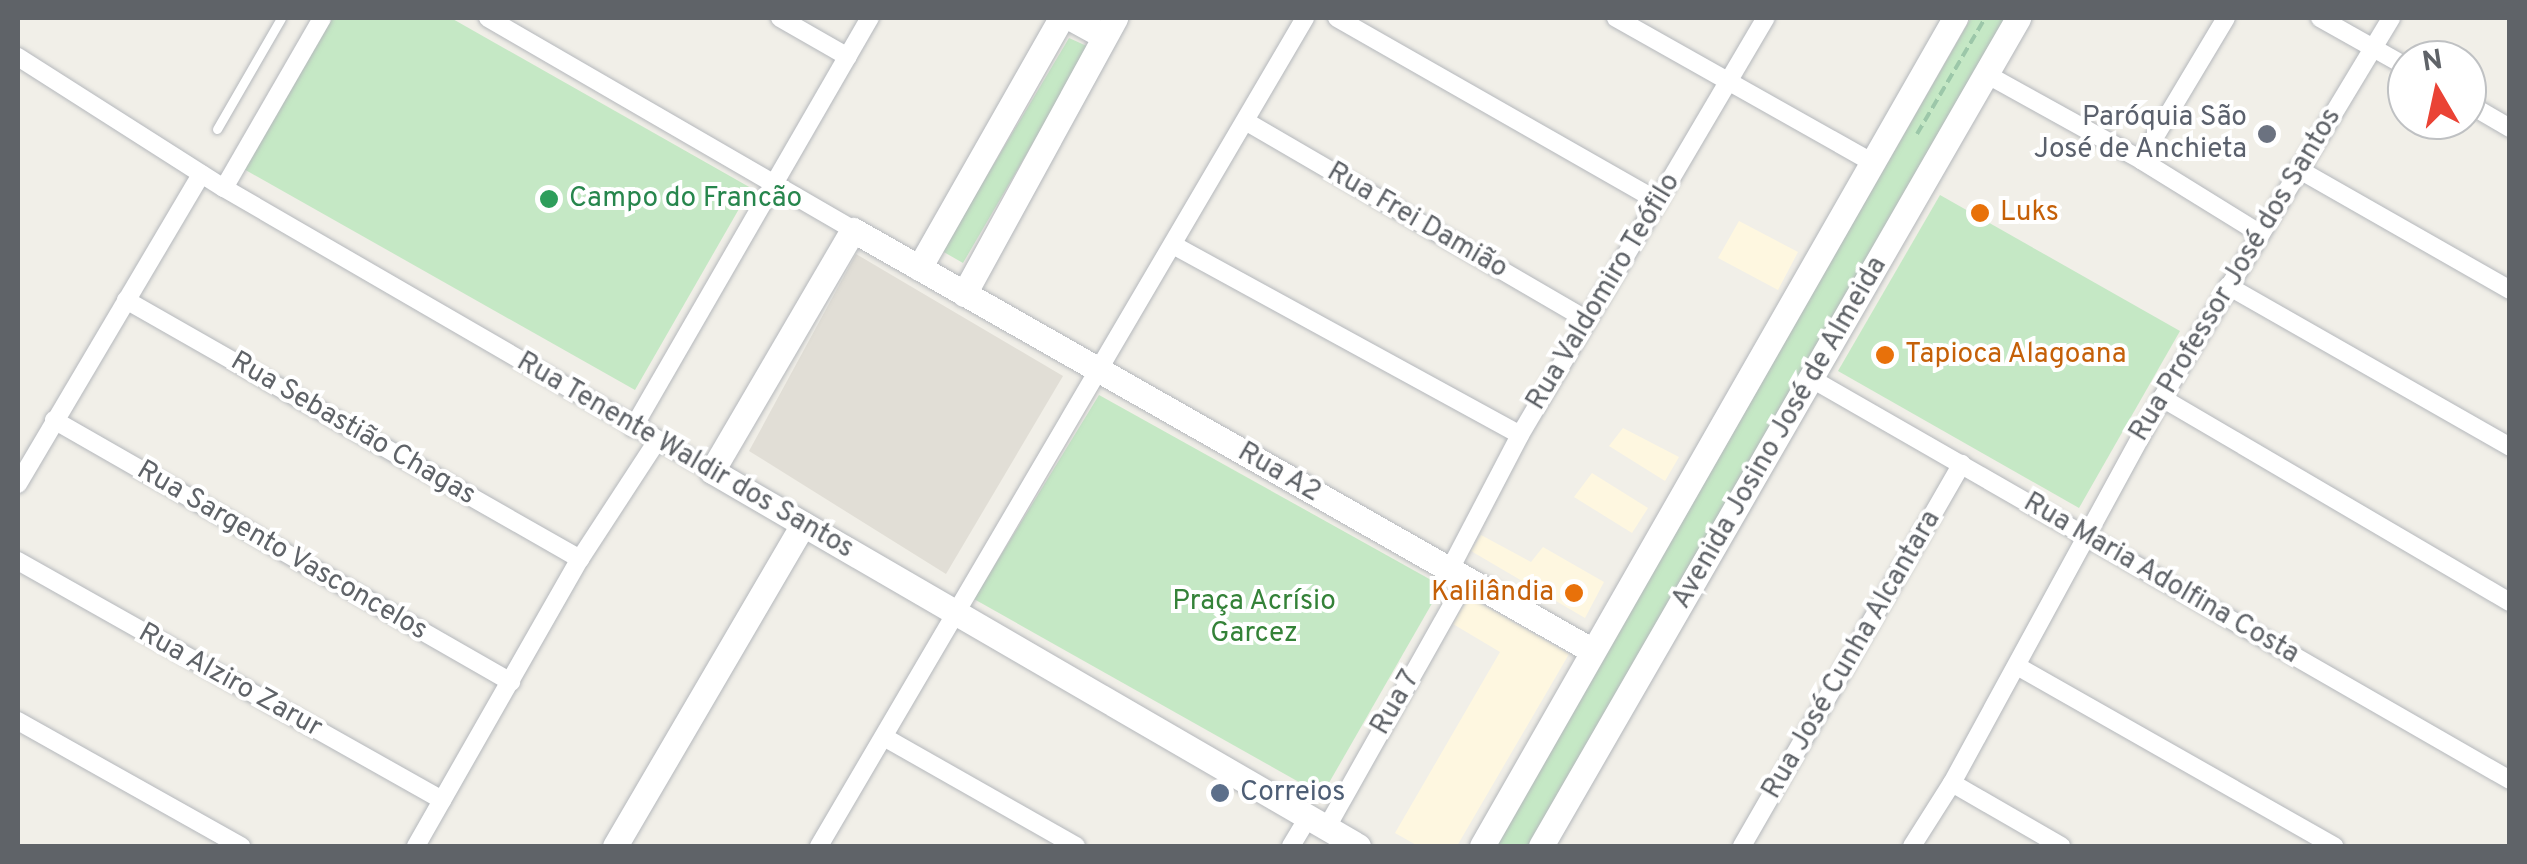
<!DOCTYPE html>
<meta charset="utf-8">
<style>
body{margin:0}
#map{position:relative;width:2527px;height:864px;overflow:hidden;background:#f1efe8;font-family:Overpass,sans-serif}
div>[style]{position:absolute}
.commercial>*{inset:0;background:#fef7e0}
.education>*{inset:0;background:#e1ded6}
.green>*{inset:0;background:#c5e8c5}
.path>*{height:4px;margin-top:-2px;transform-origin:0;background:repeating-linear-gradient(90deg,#9cc7a9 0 10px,transparent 0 15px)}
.roads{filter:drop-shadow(0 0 2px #b5b8bc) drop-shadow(0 0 2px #b5b8bc)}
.lane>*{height:9px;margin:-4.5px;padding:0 4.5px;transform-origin:4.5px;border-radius:4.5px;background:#fff}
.street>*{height:18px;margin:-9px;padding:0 9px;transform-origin:9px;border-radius:9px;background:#fff}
.secondary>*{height:25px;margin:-12.5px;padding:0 12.5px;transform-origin:12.5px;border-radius:12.5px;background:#fff}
.dots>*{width:28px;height:28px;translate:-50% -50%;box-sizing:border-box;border:5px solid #fff;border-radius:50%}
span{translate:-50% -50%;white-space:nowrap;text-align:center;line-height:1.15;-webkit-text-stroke:8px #fff;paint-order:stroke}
.worship-label{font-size:28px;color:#5b616d}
.right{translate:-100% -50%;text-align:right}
.leisure-label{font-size:28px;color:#27864d}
.left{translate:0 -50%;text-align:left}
.food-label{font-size:28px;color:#c56008}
.street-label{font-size:28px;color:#5f6368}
.park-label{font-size:28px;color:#348238}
.service-label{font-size:28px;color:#4e5e75}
.frame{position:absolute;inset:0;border:20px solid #5f6368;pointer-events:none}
.north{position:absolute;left:2387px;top:40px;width:100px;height:100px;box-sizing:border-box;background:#fff;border:2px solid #bfc1c3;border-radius:50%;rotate:351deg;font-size:28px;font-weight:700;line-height:40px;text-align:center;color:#5f6368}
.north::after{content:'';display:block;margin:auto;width:35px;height:45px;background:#ea4335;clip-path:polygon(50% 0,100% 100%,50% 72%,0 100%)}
</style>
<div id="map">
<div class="commercial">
<div style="clip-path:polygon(1739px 221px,1798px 252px,1778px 290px,1718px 258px)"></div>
<div style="clip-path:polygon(1623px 428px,1679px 457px,1665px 481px,1609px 446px)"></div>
<div style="clip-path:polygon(1592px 473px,1648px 508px,1632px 533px,1574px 497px)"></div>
<div style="clip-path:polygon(1481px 535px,1531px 562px,1543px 547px,1604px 582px,1585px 618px,1471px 551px)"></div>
<div style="clip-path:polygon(1469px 597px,1569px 654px,1457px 846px,1418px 846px,1395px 833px,1500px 652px,1453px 624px)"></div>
</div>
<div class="education">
<div style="clip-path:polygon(856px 254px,1063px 376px,946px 574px,749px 451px)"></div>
</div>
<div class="green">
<div style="clip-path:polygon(329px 18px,451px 18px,751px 188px,635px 390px,242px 168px)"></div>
<div style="clip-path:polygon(1971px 18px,2010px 18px,1532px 846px,1494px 846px)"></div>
<div style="clip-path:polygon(1069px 38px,1089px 47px,963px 263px,942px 251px)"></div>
<div style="clip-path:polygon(1940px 195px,2180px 331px,2079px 508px,1838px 371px)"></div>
<div style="clip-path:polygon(1099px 395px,1442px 586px,1322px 795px,974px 599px)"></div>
</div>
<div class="path">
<div style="left:1917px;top:134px;width:134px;rotate:-59.6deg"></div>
</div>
<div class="roads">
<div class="lane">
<div style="left:217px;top:129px;width:128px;rotate:-60deg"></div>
</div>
<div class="street">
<div style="left:488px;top:18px;width:422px;rotate:30.1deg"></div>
<div style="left:780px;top:18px;width:78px;rotate:29.8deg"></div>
<div style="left:1337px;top:18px;width:369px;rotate:29.7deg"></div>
<div style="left:1616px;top:18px;width:295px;rotate:29.4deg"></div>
<div style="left:2320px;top:18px;width:100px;rotate:29.4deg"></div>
<div style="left:18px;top:57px;width:244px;rotate:32.5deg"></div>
<div style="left:224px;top:188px;width:564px;rotate:30.11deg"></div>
<div style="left:1986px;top:74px;width:177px;rotate:29deg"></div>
<div style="left:2141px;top:160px;width:139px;rotate:31.7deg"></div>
<div style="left:2467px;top:103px;width:50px;rotate:30.2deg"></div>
<div style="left:1247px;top:122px;width:393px;rotate:30.2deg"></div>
<div style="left:2141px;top:160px;width:165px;rotate:-59.1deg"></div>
<div style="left:2298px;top:169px;width:244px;rotate:29.7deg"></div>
<div style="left:224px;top:188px;width:196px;rotate:-60deg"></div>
<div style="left:1175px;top:246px;width:393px;rotate:28.7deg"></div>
<div style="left:2228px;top:286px;width:325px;rotate:29.7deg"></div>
<div style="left:126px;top:300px;width:523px;rotate:29.7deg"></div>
<div style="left:1812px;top:379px;width:805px;rotate:29.88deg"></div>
<div style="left:2162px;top:398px;width:403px;rotate:30.4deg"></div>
<div style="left:54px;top:420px;width:527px;rotate:29.83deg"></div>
<div style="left:633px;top:428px;width:474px;rotate:-60deg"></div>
<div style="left:18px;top:484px;width:360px;rotate:-59.4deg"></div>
<div style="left:18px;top:561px;width:487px;rotate:29.4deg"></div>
<div style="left:1449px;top:571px;width:153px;rotate:-62.4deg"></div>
<div style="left:1520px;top:435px;width:484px;rotate:-59.5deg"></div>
<div style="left:2017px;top:666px;width:365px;rotate:29.6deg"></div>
<div style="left:18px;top:721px;width:256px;rotate:29.3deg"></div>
<div style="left:884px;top:737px;width:221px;rotate:29.6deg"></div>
<div style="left:1952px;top:783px;width:126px;rotate:30deg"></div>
<div style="left:1327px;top:827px;width:283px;rotate:-60.6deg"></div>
<div style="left:416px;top:846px;width:331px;rotate:-60.3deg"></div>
<div style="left:580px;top:559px;width:141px;rotate:-56.9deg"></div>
<div style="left:819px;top:846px;width:960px;rotate:-59.59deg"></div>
<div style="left:1291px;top:846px;width:35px;rotate:-59deg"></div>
<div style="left:1742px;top:846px;width:441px;rotate:-60.1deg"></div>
<div style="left:1912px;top:846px;width:75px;rotate:-57.6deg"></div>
<div style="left:1952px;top:783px;width:439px;rotate:-61.4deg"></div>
<div style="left:2162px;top:398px;width:444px;rotate:-58.9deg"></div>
</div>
<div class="secondary">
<div style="left:1071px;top:18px;width:38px;rotate:29deg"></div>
<div style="left:919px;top:268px;width:288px;rotate:-60.4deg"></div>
<div style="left:964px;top:294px;width:315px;rotate:-61.3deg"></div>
<div style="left:615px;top:846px;width:373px;rotate:-59.7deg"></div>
<div style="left:1358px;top:846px;width:747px;rotate:-149.87deg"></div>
<div style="left:712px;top:471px;width:279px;rotate:-59.7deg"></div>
<div style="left:853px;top:230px;width:851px;rotate:29.64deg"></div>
<div style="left:1482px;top:846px;width:954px;rotate:-60.26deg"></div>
<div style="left:1541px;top:846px;width:956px;rotate:-60.05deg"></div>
</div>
</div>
<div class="dots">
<div style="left:2267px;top:134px;background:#6b7280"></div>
<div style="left:549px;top:199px;background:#2e9e5b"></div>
<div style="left:1980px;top:213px;background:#e8710a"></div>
<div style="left:1885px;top:355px;background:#e8710a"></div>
<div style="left:1574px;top:593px;background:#e8710a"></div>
<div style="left:1220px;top:793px;background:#5c6f8a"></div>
</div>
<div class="worship-label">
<span class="right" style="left:2247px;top:134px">Paróquia São<br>José de Anchieta</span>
</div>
<div class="leisure-label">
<span class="left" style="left:569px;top:199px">Campo do Francão</span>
</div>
<div class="food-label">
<span class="left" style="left:2000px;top:213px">Luks</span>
<span class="left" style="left:1905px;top:355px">Tapioca Alagoana</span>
<span class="right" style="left:1554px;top:593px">Kalilândia</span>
</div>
<div class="street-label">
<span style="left:1417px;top:221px;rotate:30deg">Rua Frei Damião</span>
<span style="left:2236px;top:275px;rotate:-59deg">Rua Professor José dos Santos</span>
<span style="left:1604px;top:292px;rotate:-59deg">Rua Valdomiro Teófilo</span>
<span style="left:353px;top:429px;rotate:30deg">Rua Sebastião Chagas</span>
<span style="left:1780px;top:433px;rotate:-60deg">Avenida Josino José de Almeida</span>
<span style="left:685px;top:456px;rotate:30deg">Rua Tenente Waldir dos Santos</span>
<span style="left:1279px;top:473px;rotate:30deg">Rua A2</span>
<span style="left:282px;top:551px;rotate:30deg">Rua Sargento Vasconcelos</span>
<span style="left:2161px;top:579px;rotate:30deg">Rua Maria Adolfina Costa</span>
<span style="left:1852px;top:655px;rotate:-60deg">Rua José Cunha Alcantara</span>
<span style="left:230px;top:681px;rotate:29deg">Rua Alziro Zarur</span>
<span style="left:1396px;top:703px;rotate:-60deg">Rua 7</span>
</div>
<div class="park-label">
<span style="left:1254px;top:618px">Praça Acrísio<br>Garcez</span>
</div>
<div class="service-label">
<span class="left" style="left:1240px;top:793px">Correios</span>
</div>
<div class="frame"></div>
<div class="north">N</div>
</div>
